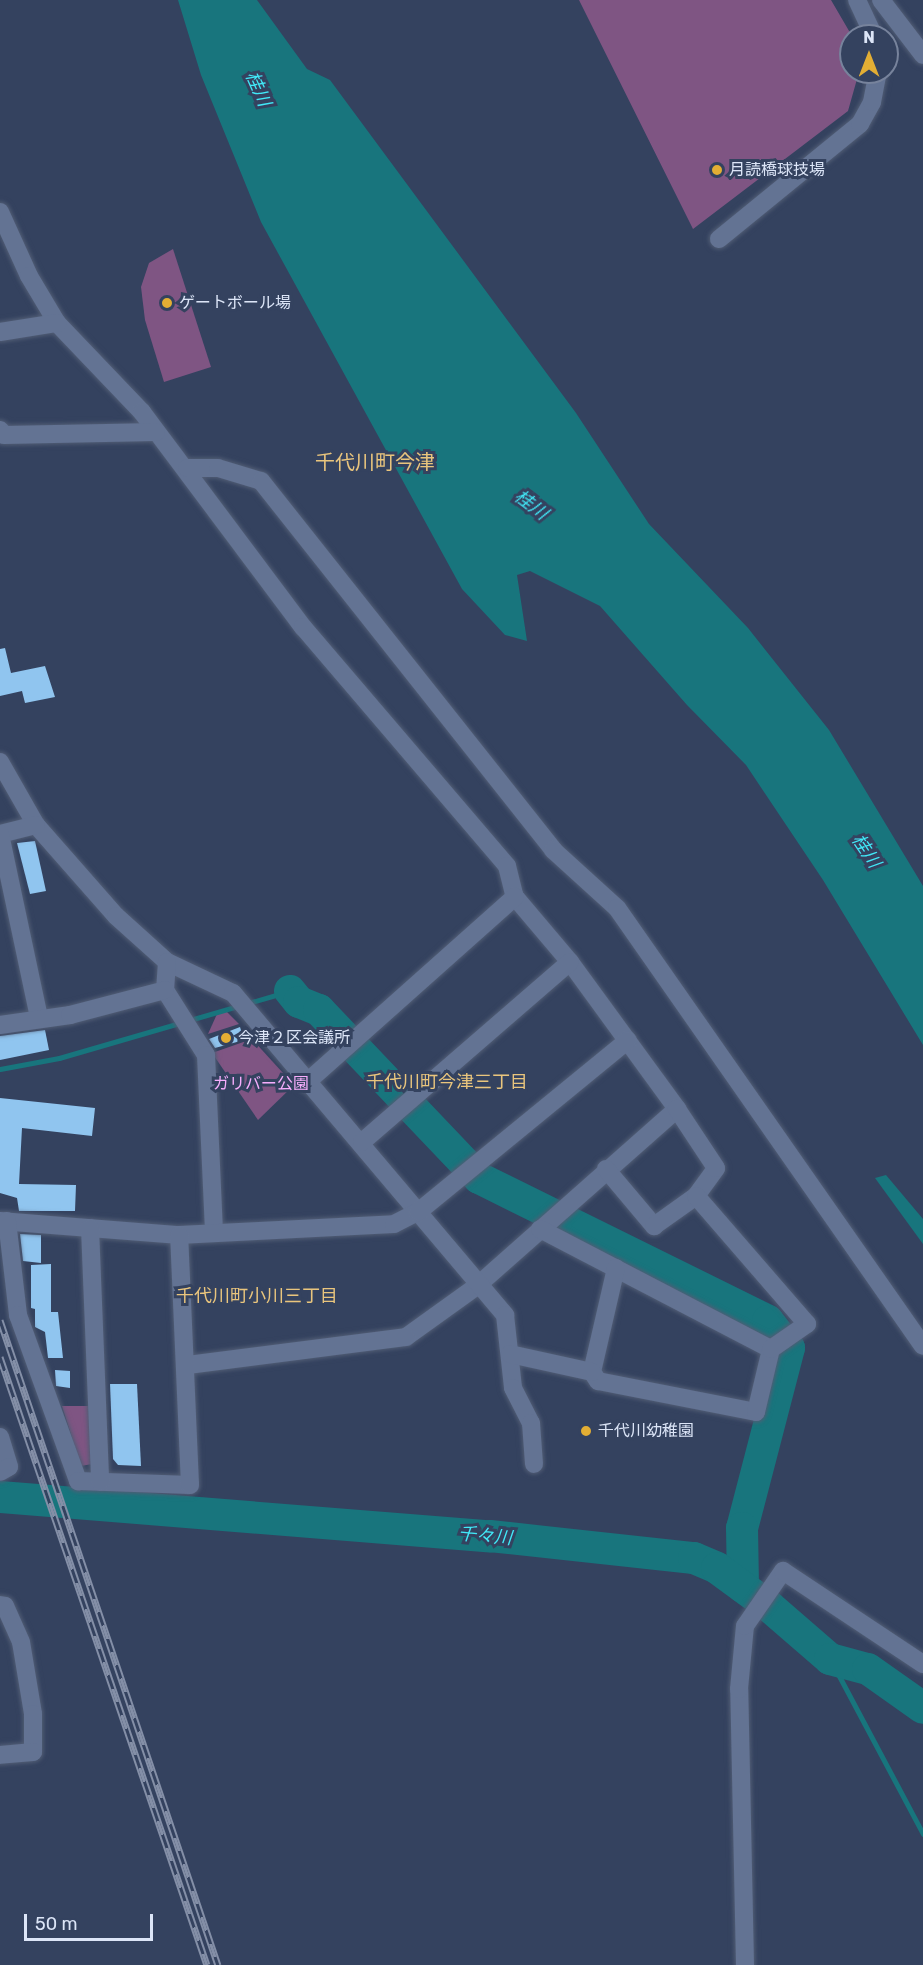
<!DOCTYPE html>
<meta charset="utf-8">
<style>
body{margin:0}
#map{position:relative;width:923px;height:1965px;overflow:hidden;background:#34425f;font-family:Rubik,"Noto Sans JP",sans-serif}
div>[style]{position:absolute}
.green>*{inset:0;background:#7f5583}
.water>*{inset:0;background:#18757d}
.stream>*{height:5px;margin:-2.5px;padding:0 2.5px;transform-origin:2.5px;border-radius:2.5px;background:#18757d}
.river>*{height:32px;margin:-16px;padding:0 16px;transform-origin:16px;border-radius:16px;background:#18757d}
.building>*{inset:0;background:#90c5ef}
.roads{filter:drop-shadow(0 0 2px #515d75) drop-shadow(0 0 2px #515d75)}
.minor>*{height:18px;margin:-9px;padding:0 9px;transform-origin:9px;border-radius:9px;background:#637393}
.rail>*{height:7px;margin-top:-3.5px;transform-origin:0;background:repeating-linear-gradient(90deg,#34425f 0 14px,#848fa7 0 28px);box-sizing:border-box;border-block:2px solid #848fa7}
.dots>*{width:16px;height:16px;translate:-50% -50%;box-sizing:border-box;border:3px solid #34425f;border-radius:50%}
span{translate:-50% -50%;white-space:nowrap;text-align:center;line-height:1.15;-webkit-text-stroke:6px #34425f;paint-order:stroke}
.poi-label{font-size:16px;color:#dce5f7}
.left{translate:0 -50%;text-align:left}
.park-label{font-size:16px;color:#f7aefd}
.water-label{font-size:18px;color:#41e9f8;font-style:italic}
.neighbourhood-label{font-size:18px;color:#e9c57d}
.quarter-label{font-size:20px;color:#e9c57d}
.north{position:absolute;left:839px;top:24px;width:60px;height:60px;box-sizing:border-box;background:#34425f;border:2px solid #77839c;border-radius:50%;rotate:0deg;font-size:16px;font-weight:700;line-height:24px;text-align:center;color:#dce5f7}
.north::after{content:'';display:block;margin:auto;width:21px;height:27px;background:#e3ae34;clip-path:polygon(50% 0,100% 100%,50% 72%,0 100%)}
.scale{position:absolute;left:24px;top:1914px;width:129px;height:27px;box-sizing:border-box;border:3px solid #dce5f7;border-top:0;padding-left:8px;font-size:18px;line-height:21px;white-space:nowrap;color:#dce5f7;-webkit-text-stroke:4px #34425f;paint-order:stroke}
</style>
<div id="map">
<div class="green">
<div style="clip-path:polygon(579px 0,831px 0,852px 36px,851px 72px,859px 72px,848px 111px,693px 229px)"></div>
<div style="clip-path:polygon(173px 249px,211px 367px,164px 382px,145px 320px,141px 287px,149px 263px)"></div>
<div style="clip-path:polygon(225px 1010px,239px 1024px,208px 1034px,217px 1014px)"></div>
<div style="clip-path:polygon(252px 1039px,294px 1085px,258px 1120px,212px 1053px)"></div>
<div style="clip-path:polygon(62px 1406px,90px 1406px,92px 1464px,81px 1466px)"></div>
</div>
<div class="water">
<div style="clip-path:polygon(178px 0,257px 0,307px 69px,330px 80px,576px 413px,649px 524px,748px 628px,829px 730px,923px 886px,923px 1045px,823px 880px,746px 765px,687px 705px,600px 606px,530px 571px,517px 575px,527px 641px,505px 635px,462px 589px,261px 222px,201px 75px)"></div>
<div style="clip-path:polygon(886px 1175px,923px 1219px,923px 1244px,875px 1178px)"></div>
</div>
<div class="stream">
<div style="left:0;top:1069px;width:60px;rotate:-10.6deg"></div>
<div style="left:59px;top:1058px;width:241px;rotate:-16.2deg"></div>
<div style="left:830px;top:1659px;width:198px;rotate:62deg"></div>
</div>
<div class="river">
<div style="left:290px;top:991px;width:14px;rotate:51deg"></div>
<div style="left:299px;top:1002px;width:22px;rotate:22deg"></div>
<div style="left:319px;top:1010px;width:232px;rotate:46.4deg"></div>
<div style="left:479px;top:1178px;width:322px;rotate:26.3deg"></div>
<div style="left:768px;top:1321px;width:34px;rotate:52deg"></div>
<div style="left:789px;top:1348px;width:186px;rotate:104.6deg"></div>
<div style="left:742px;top:1528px;width:59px;rotate:89deg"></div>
<div style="left:0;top:1497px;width:492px;rotate:4.6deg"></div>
<div style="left:490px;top:1536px;width:205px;rotate:6.2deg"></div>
<div style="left:694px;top:1558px;width:25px;rotate:23deg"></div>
<div style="left:717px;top:1568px;width:66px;rotate:36.3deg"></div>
<div style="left:770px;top:1607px;width:79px;rotate:40.9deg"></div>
<div style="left:830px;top:1659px;width:39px;rotate:15deg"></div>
<div style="left:868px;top:1669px;width:67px;rotate:35.3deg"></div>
</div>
<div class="building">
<div style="clip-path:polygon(5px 648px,11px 673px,45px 666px,55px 697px,25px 703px,22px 691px,0 696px,0 649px)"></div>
<div style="clip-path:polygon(35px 841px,46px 891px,30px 894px,17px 843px)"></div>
<div style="clip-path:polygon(240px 1027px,244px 1040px,215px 1048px,209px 1039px)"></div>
<div style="clip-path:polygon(45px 1030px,49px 1050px,0 1060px,0 1036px)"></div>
<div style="clip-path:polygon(0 1098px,95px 1108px,92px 1136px,22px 1128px,19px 1184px,76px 1185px,75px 1211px,19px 1211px,17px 1198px,0 1193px)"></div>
<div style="clip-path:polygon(20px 1234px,41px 1235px,41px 1263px,23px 1261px)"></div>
<div style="clip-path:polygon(51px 1264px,51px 1312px,58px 1312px,63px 1358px,48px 1358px,45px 1332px,35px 1327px,35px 1309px,31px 1308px,31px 1265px)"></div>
<div style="clip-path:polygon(55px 1370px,70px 1371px,70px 1388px,56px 1386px)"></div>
<div style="clip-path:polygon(110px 1384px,137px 1384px,141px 1466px,118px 1465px,113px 1459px)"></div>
</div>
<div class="roads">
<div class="minor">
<div style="left:857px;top:0;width:40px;rotate:65deg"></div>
<div style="left:881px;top:0;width:69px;rotate:52.6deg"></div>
<div style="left:0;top:212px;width:70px;rotate:65.6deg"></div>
<div style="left:29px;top:276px;width:55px;rotate:59.2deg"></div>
<div style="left:57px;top:323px;width:123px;rotate:46.3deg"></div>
<div style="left:142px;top:412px;width:269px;rotate:53.2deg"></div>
<div style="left:303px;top:627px;width:314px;rotate:49.5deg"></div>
<div style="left:507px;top:866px;width:32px;rotate:76deg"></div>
<div style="left:515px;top:897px;width:85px;rotate:49.8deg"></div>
<div style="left:570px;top:962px;width:182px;rotate:53.9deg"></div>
<div style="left:677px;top:1109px;width:267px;rotate:138.5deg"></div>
<div style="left:477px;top:1286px;width:87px;rotate:144.3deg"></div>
<div style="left:406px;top:1337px;width:221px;rotate:172.7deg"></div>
<div style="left:719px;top:239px;width:182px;rotate:-39.2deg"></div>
<div style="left:860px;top:124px;width:25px;rotate:-61deg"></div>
<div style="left:872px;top:102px;width:31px;rotate:-79deg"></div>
<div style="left:0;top:332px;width:58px;rotate:-9deg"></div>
<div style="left:0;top:430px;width:6px;rotate:51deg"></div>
<div style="left:4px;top:435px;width:152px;rotate:-1.1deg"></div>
<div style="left:187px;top:468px;width:31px"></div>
<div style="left:218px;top:468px;width:45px;rotate:16.8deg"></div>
<div style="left:261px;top:481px;width:471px;rotate:51.6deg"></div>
<div style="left:553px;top:850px;width:86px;rotate:42.2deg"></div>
<div style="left:617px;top:908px;width:534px;rotate:55.06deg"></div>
<div style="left:0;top:762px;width:73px;rotate:60.3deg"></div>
<div style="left:36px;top:825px;width:121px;rotate:48.7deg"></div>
<div style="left:116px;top:916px;width:69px;rotate:42deg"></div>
<div style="left:167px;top:962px;width:73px;rotate:25.2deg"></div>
<div style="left:233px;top:993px;width:422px;rotate:49.8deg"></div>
<div style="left:505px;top:1315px;width:73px;rotate:83.7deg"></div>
<div style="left:513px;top:1388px;width:39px;rotate:63deg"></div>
<div style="left:531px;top:1423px;width:41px;rotate:85.8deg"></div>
<div style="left:36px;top:825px;width:37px;rotate:166deg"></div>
<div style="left:0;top:834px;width:187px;rotate:78deg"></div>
<div style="left:167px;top:962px;width:28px;rotate:94deg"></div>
<div style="left:165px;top:990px;width:77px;rotate:57.8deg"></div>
<div style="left:206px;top:1055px;width:178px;rotate:87.4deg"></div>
<div style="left:0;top:1025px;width:71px;rotate:-8.1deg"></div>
<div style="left:70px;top:1015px;width:98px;rotate:-14.7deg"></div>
<div style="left:306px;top:1083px;width:280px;rotate:-41.7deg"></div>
<div style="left:362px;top:1142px;width:275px;rotate:-40.9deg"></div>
<div style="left:606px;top:1169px;width:75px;rotate:49.9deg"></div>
<div style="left:654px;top:1226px;width:52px;rotate:-35.5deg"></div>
<div style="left:696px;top:1196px;width:34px;rotate:-54deg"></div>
<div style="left:716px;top:1168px;width:71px;rotate:-123.5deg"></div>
<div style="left:0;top:1221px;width:180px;rotate:4.5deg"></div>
<div style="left:179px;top:1235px;width:215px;rotate:-2.9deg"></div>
<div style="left:394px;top:1224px;width:27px;rotate:-27deg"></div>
<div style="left:418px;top:1212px;width:271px;rotate:-39.3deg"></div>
<div style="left:7px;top:1221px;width:95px;rotate:83.3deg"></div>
<div style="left:18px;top:1315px;width:177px;rotate:70.1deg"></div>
<div style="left:78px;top:1481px;width:112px;rotate:2deg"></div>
<div style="left:190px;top:1485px;width:250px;rotate:-92.5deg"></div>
<div style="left:90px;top:1228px;width:254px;rotate:87.7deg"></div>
<div style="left:540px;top:1229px;width:260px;rotate:27.5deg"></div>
<div style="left:616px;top:1268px;width:107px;rotate:103deg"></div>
<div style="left:592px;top:1372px;width:11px;rotate:56deg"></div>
<div style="left:598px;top:1381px;width:161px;rotate:11.1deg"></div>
<div style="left:756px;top:1412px;width:65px;rotate:-76.6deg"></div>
<div style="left:771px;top:1349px;width:44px;rotate:-34.8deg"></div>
<div style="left:807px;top:1324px;width:169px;rotate:-130.9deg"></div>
<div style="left:510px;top:1354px;width:84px;rotate:12.4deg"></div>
<div style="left:0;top:1437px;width:31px;rotate:73deg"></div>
<div style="left:9px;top:1467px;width:10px;rotate:151deg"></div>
<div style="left:0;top:1605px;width:5px;rotate:11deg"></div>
<div style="left:5px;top:1606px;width:39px;rotate:66deg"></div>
<div style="left:21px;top:1642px;width:73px;rotate:80.5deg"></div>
<div style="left:33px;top:1714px;width:38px;rotate:90deg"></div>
<div style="left:33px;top:1752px;width:33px;rotate:175deg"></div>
<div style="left:745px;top:1965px;width:276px;rotate:-91.2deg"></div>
<div style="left:739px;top:1689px;width:63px;rotate:-84.6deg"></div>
<div style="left:745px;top:1626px;width:67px;rotate:-55.4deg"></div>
<div style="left:783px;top:1571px;width:168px;rotate:33.6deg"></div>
</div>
</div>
<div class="rail">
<div style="left:0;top:1320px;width:681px;rotate:71.33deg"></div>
<div style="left:0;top:1357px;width:642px;rotate:71.2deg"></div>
</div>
<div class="dots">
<div style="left:717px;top:170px;background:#e3ae34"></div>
<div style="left:167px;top:303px;background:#e3ae34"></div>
<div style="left:226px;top:1038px;background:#e3ae34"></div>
<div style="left:586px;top:1431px;background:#e3ae34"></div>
</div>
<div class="poi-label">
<span class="left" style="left:729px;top:170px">月読橋球技場</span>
<span class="left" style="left:179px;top:303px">ゲートボール場</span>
<span class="left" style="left:238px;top:1038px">今津２区会議所</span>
<span class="left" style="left:598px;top:1431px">千代川幼稚園</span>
</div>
<div class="park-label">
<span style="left:261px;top:1084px">ガリバー公園</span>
</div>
<div class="water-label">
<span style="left:258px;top:89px;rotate:66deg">桂川</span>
<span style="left:531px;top:505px;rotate:37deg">桂川</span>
<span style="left:866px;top:851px;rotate:56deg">桂川</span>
<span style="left:485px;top:1536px;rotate:5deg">千々川</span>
</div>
<div class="neighbourhood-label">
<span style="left:447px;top:1082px">千代川町今津三丁目</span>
<span style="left:257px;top:1296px">千代川町小川三丁目</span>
</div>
<div class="quarter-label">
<span style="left:375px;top:462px">千代川町今津</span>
</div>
<div class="north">N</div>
<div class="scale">50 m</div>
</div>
